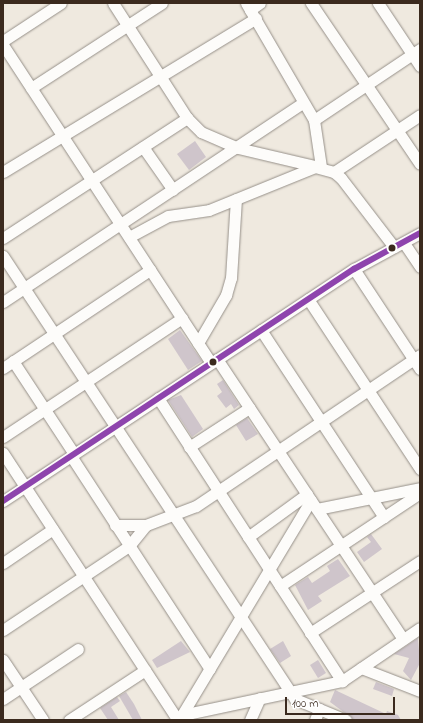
<!DOCTYPE html>
<style>
body{margin:0}
#map{position:relative;width:423px;height:723px;overflow:hidden;background:#efe9df;font-family:"Indie Flower",sans-serif}
div>[style]{position:absolute}
.building>*{inset:0;background:#cfc5cb}
.roads{filter:drop-shadow(0 0 1px #969089) drop-shadow(0 0 1px #969089)}
.minor>*{height:11px;margin:-5.5px;padding:0 5.5px;transform-origin:5.5px;border-radius:5.5px;background:#fdfcfa}
.bus-1>*{height:6px;margin:-3px;padding:0 3px;transform-origin:3px;border-radius:3px;background:#8e44ad}
.dots>*{width:11px;height:11px;translate:-50% -50%;box-sizing:border-box;border:2px solid #fff;border-radius:50%}
span{translate:-50% -50%;white-space:nowrap;text-align:center;line-height:1.15;-webkit-text-stroke:3.5px #fff;paint-order:stroke}
.frame{position:absolute;inset:0;border:4px solid #3b2a1e;pointer-events:none}
.scale{position:absolute;left:285px;top:697px;width:110px;height:18px;box-sizing:border-box;border:2px solid #3b2a1e;border-top:0;padding-left:5px;font-size:12px;line-height:14px;white-space:nowrap;color:#3b2a1e;-webkit-text-stroke:3px #fff;paint-order:stroke}
</style>
<div id="map">
<div class="building">
<div style="clip-path:polygon(195px 141px,206px 157px,189px 170px,177px 154px)"></div>
<div style="clip-path:polygon(180px 330px,202px 361px,188px 370px,168px 339px)"></div>
<div style="clip-path:polygon(223px 380px,239px 405px,234px 409px,231px 404px,226px 408px,217px 396px,222px 392px,217px 384px)"></div>
<div style="clip-path:polygon(181px 395px,203px 429px,192px 437px,168px 400px)"></div>
<div style="clip-path:polygon(247px 418px,258px 434px,246px 441px,236px 425px)"></div>
<div style="clip-path:polygon(371px 534px,382px 549px,364px 562px,357px 552px,371px 542px,367px 537px)"></div>
<div style="clip-path:polygon(338px 559px,350px 576px,318px 596px,322px 601px,308px 610px,295px 585px,308px 577px,312px 583px,330px 571px,327px 566px)"></div>
<div style="clip-path:polygon(418px 638px,420px 663px,411px 680px,403px 671px,409px 658px,394px 654px)"></div>
<div style="clip-path:polygon(181px 641px,190px 652px,157px 668px,152px 660px)"></div>
<div style="clip-path:polygon(283px 641px,291px 656px,280px 663px,270px 649px)"></div>
<div style="clip-path:polygon(318px 660px,326px 673px,318px 678px,310px 665px)"></div>
<div style="clip-path:polygon(376px 682px,394px 689px,392px 696px,373px 689px)"></div>
<div style="clip-path:polygon(335px 690px,386px 714px,387px 711px,398px 715px,401px 720px,353px 719px,330px 702px)"></div>
<div style="clip-path:polygon(126px 692px,134px 704px,142px 720px,133px 720px,119px 696px)"></div>
<div style="clip-path:polygon(117px 697px,120px 701px,111px 707px,119px 720px,108px 720px,100px 708px)"></div>
</div>
<div class="roads">
<div class="minor">
<div style="left:113px;top:3px;width:137px;rotate:57.2deg"></div>
<div style="left:187px;top:118px;width:20px;rotate:45deg"></div>
<div style="left:201px;top:132px;width:40px;rotate:23.4deg"></div>
<div style="left:238px;top:148px;width:78px;rotate:13.3deg"></div>
<div style="left:246px;top:3px;width:135px;rotate:59.8deg"></div>
<div style="left:314px;top:120px;width:48px;rotate:81.5deg"></div>
<div style="left:311px;top:3px;width:194px;rotate:55.9deg"></div>
<div style="left:378px;top:3px;width:76px;rotate:56.3deg"></div>
<div style="left:250px;top:10px;width:12px;rotate:-35deg"></div>
<div style="left:3px;top:41px;width:69px;rotate:-33.2deg"></div>
<div style="left:3px;top:45px;width:380px;rotate:56.8deg"></div>
<div style="left:31px;top:88px;width:156px;rotate:-33deg"></div>
<div style="left:314px;top:120px;width:128px;rotate:-33.8deg"></div>
<div style="left:143px;top:147px;width:52px;rotate:55.1deg"></div>
<div style="left:3px;top:172px;width:296px;rotate:-31.3deg"></div>
<div style="left:334px;top:172px;width:103px;rotate:-33.5deg"></div>
<div style="left:129px;top:237px;width:44px;rotate:-28.3deg"></div>
<div style="left:168px;top:216px;width:41px;rotate:-8.3deg"></div>
<div style="left:209px;top:210px;width:114px;rotate:-22.1deg"></div>
<div style="left:315px;top:167px;width:20px;rotate:15deg"></div>
<div style="left:334px;top:172px;width:9px;rotate:41deg"></div>
<div style="left:341px;top:178px;width:87px;rotate:52.5deg"></div>
<div style="left:3px;top:238px;width:220px;rotate:-33.1deg"></div>
<div style="left:404px;top:243px;width:29px;rotate:56deg"></div>
<div style="left:3px;top:256px;width:531px;rotate:56.61deg"></div>
<div style="left:295px;top:699px;width:55px;rotate:22.4deg"></div>
<div style="left:354px;top:269px;width:120px;rotate:56.6deg"></div>
<div style="left:308px;top:299px;width:204px;rotate:56.6deg"></div>
<div style="left:3px;top:302px;width:360px;rotate:-33.6deg"></div>
<div style="left:261px;top:330px;width:224px;rotate:56.7deg"></div>
<div style="left:198px;top:343px;width:56px;rotate:-59.7deg"></div>
<div style="left:226px;top:295px;width:18px;rotate:-74deg"></div>
<div style="left:231px;top:278px;width:79px;rotate:-86.4deg"></div>
<div style="left:217px;top:359px;width:336px;rotate:56.4deg"></div>
<div style="left:13px;top:361px;width:111px;rotate:56.7deg"></div>
<div style="left:3px;top:368px;width:177px;rotate:-33.7deg"></div>
<div style="left:158px;top:398px;width:338px;rotate:57deg"></div>
<div style="left:3px;top:437px;width:215px;rotate:-33.6deg"></div>
<div style="left:189px;top:447px;width:72px;rotate:-33deg"></div>
<div style="left:3px;top:453px;width:319px;rotate:56.8deg"></div>
<div style="left:71px;top:456px;width:254px;rotate:56.9deg"></div>
<div style="left:3px;top:501px;width:421px;rotate:-33.5deg"></div>
<div style="left:354px;top:269px;width:75px;rotate:-28.6deg"></div>
<div style="left:317px;top:509px;width:105px;rotate:-11.5deg"></div>
<div style="left:115px;top:525px;width:31px"></div>
<div style="left:248px;top:537px;width:73px;rotate:-36.1deg"></div>
<div style="left:3px;top:563px;width:60px;rotate:-34.2deg"></div>
<div style="left:280px;top:586px;width:168px;rotate:-33.6deg"></div>
<div style="left:3px;top:630px;width:151px;rotate:-33.7deg"></div>
<div style="left:129px;top:546px;width:27px;rotate:-51deg"></div>
<div style="left:146px;top:525px;width:53px;rotate:-20.8deg"></div>
<div style="left:196px;top:506px;width:270px;rotate:-34deg"></div>
<div style="left:310px;top:633px;width:131px;rotate:-33.2deg"></div>
<div style="left:3px;top:660px;width:72px;rotate:56.3deg"></div>
<div style="left:361px;top:668px;width:63px;rotate:21.3deg"></div>
<div style="left:3px;top:699px;width:90px;rotate:-33.7deg"></div>
<div style="left:182px;top:715px;width:164px;rotate:-12deg"></div>
<div style="left:342px;top:681px;width:94px;rotate:-34.2deg"></div>
<div style="left:180px;top:718px;width:254px;rotate:-59deg"></div>
<div style="left:69px;top:720px;width:91px;rotate:-33.3deg"></div>
<div style="left:250px;top:720px;width:24px;rotate:-66deg"></div>
<div style="left:315px;top:720px;width:12px;rotate:-70deg"></div>
</div>
</div>
<div class="bus-1">
<div style="left:3px;top:501px;width:421px;rotate:-33.5deg"></div>
<div style="left:354px;top:269px;width:75px;rotate:-28.6deg"></div>
</div>
<div class="dots">
<div style="left:392px;top:248px;background:#3b2a1e"></div>
<div style="left:213px;top:362px;background:#3b2a1e"></div>
</div>
<div class="frame"></div>
<div class="scale">100 m</div>
</div>
